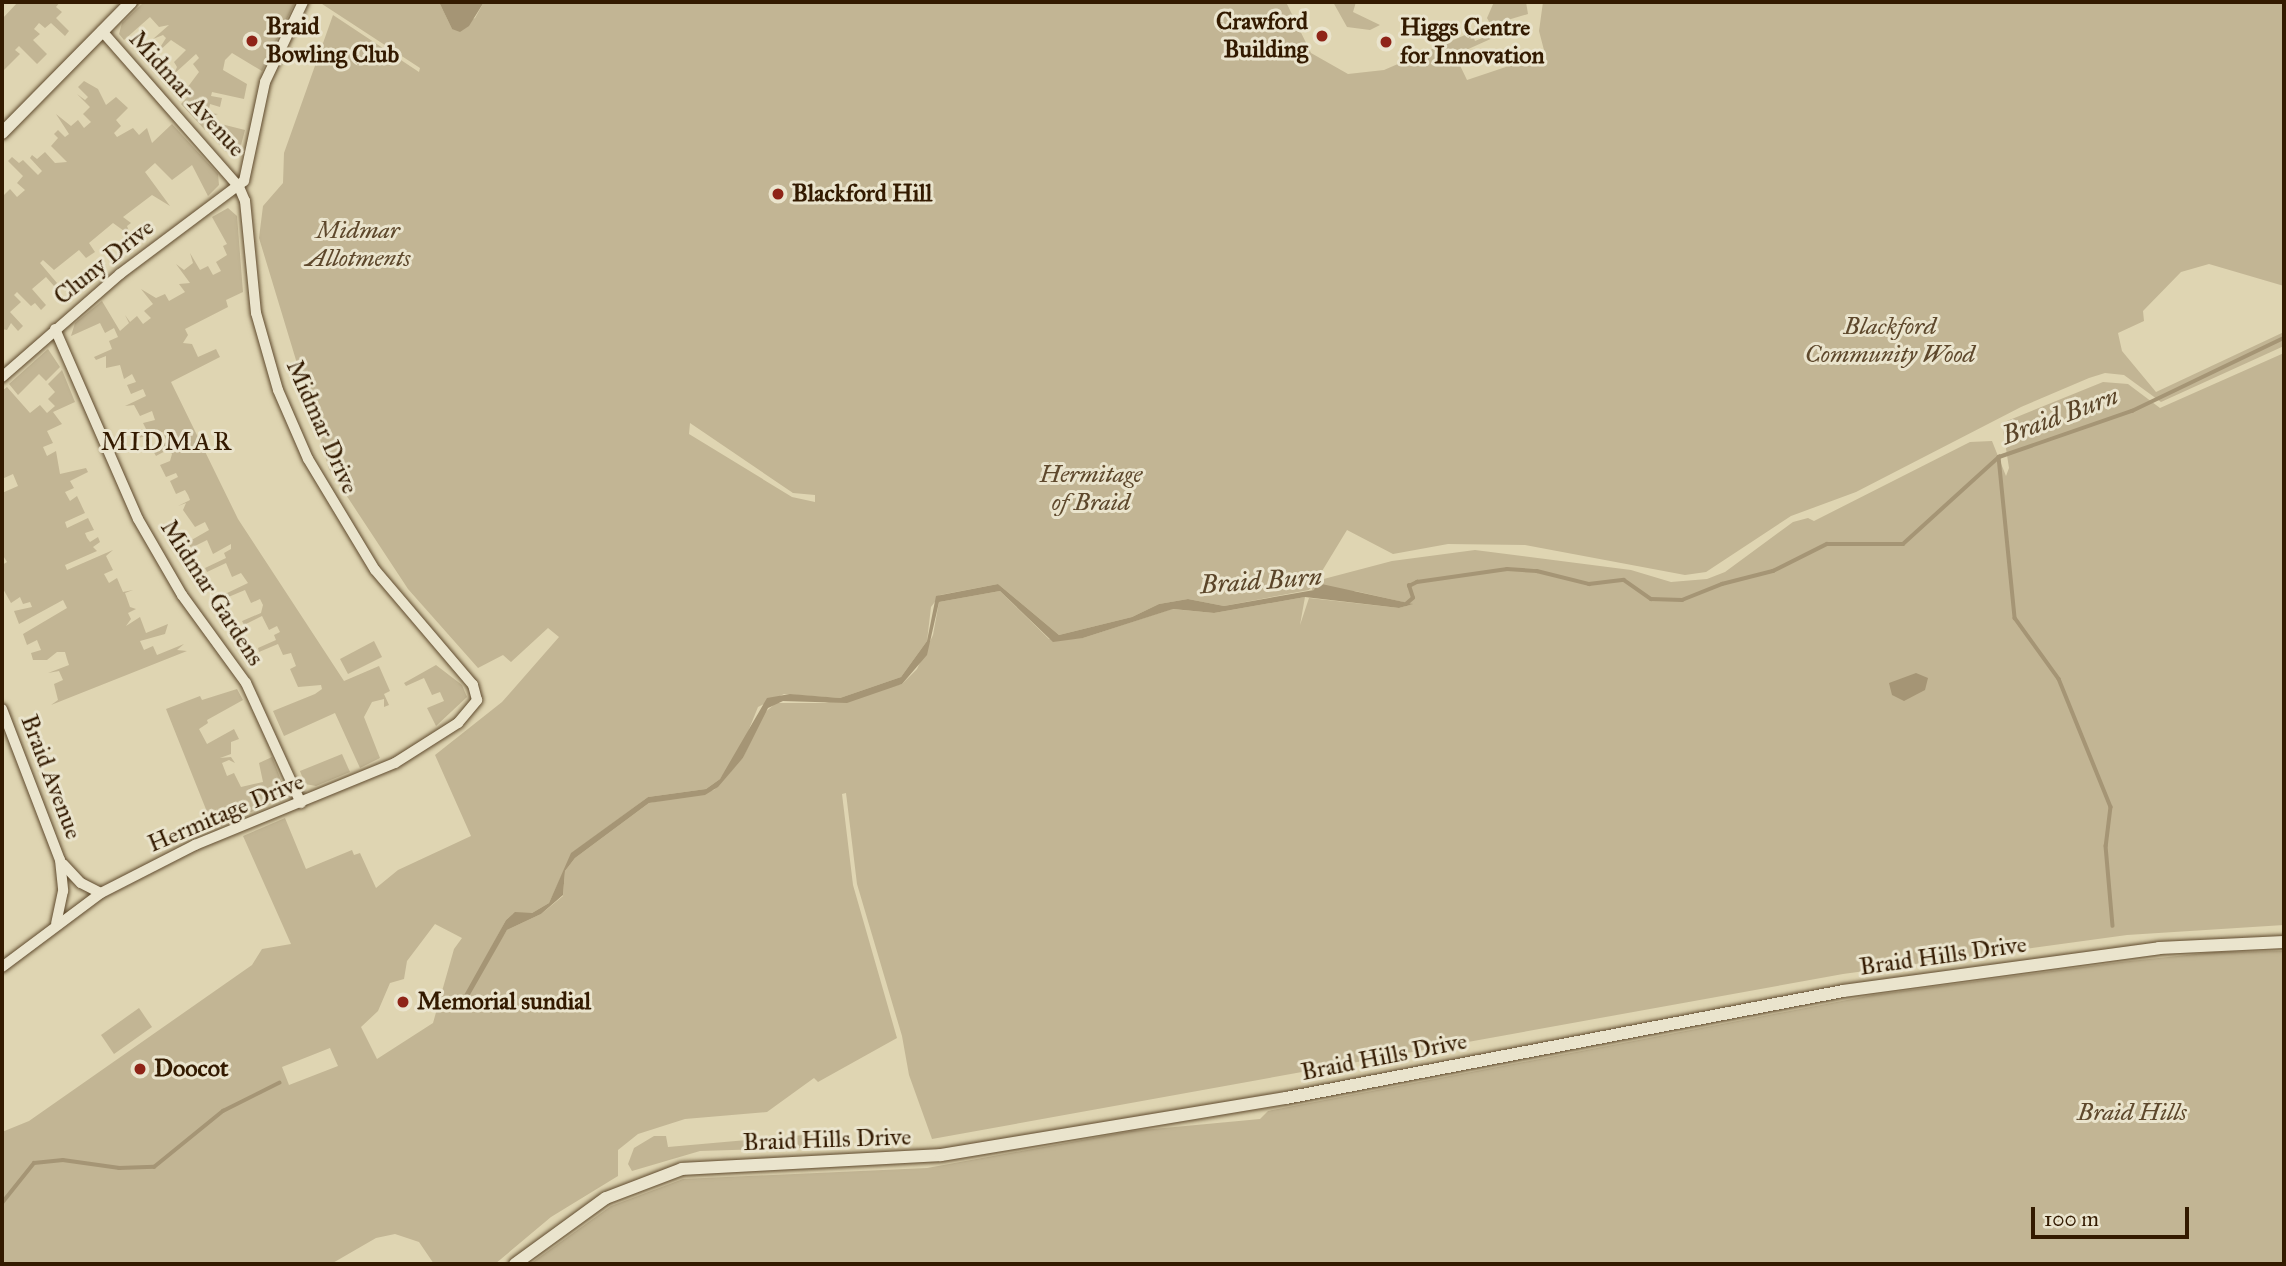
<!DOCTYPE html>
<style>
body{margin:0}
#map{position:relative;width:2286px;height:1266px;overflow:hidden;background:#dfd5b2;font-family:"IM FELL Great Primer",serif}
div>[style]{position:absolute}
.green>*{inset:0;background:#c2b594}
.water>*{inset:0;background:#a59575}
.stream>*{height:3.5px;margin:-1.75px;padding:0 1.75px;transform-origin:1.75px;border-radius:1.75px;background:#a59575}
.roads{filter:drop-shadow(0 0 2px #5e492c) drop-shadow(0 0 2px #5e492c)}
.minor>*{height:10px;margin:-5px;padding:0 5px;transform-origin:5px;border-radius:5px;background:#eae4cd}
.tertiary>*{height:12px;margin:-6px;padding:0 6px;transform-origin:6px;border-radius:6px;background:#eae4cd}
.dots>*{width:19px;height:19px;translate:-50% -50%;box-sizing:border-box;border:4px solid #eae4cd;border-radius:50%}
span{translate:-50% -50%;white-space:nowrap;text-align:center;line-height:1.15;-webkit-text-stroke:6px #eae4cd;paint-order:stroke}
.poi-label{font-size:24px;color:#331a00;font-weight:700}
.right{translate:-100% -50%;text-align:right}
.left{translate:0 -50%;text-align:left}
.street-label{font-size:24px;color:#331a00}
.park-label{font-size:24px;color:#5e482c;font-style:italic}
.water-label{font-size:26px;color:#5b4529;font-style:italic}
.neighbourhood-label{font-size:26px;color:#331a00;letter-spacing:2px}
.frame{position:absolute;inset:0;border:4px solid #331a00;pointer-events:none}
.scale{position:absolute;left:2031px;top:1207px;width:158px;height:32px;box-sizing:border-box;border:4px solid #331a00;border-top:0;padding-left:9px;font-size:21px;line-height:24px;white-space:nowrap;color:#331a00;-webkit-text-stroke:5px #eae4cd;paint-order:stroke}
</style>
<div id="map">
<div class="green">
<div style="clip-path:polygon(18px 2px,60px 2px,56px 7px,62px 12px,56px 18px,69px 31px,65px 36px,51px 23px,45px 28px,39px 23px,34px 29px,40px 34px,33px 40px,47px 54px,37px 64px,19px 46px,15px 50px,20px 54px,3px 71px,2px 19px)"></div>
<div style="clip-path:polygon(144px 2px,295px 2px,262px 71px,232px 53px,225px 60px,223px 70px,247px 84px,244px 99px,212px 92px,211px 96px,222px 98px,220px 107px,210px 104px,208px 113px,218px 114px,212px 116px,205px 130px,181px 104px,191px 93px,187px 88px,199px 72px,193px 64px,199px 58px,196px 54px,174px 74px,177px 67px,174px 62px,186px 50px,171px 40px,156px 54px,166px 38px,163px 35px,153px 39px,169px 25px,159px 27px,150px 17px,124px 40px,119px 34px,122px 23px)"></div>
<div style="clip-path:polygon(evenodd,319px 2px,439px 2px,452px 29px,475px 18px,484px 2px,1286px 2px,1311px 53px,1348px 74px,1384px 70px,1472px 32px,1475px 41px,1494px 33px,1495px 37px,1455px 55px,1467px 80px,1545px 54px,1539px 31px,1543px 2px,2284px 2px,2284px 286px,2209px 264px,2181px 272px,2143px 311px,2144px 321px,2118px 333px,2122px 351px,2156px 392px,2284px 332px,2284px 346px,2161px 402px,2124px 375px,2105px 373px,2089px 378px,2021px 407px,1856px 492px,1791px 516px,1706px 572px,1685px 575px,1525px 545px,1448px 544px,1393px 554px,1347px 530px,1316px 581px,1392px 561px,1475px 550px,1631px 570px,1671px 582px,1707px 579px,1725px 572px,1793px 522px,1808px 518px,1814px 521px,1970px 442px,1992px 441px,2006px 476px,2009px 468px,2002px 423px,2103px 382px,2128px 384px,2160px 408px,2284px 353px,2284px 925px,2127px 935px,1843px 974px,932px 1139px,909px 1075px,902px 1036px,857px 884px,846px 793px,842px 794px,853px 885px,897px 1038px,818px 1082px,814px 1078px,767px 1112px,685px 1119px,638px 1134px,618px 1150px,618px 1176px,551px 1217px,495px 1264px,434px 1264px,419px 1242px,395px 1234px,376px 1238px,331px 1264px,2px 1264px,2px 1132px,29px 1121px,252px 965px,262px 949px,291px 944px,243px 836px,285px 818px,306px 869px,352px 850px,354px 855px,360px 853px,376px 888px,398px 870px,471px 836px,435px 755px,502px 702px,559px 637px,548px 628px,511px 662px,503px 655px,478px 668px,408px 589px,329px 469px,259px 238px,263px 206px,283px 183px,284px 153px,333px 15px,419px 72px,420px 68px,319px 2px,690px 423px,793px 493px,815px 495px,815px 502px,792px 497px,689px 434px,690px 423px,319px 2px,998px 584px,1059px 635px,1132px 617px,1159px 604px,1188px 599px,1224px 606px,1309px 590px,1313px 584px,1312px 590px,1355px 591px,1412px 604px,1399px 608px,1309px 598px,1300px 625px,1305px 597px,1214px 613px,1172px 609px,1083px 638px,1049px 639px,1000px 591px,939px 602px,933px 635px,917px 669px,902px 684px,825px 703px,776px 703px,763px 714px,743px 758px,714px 790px,649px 803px,575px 858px,565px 871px,563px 896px,541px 914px,507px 930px,459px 1007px,506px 920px,513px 914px,532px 913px,549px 903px,572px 853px,648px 797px,706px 789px,720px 779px,741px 749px,758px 707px,784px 694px,840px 698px,901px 677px,927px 641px,931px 607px,940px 595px,998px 584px,319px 2px,435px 924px,462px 938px,454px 949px,433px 1023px,377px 1059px,361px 1027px,378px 1011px,390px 983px,404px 979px,407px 961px,435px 924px,319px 2px,330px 1048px,338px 1066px,289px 1085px,282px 1067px,330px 1048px)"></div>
<div style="clip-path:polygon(1333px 2px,1356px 2px,1353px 12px,1380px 25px,1370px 30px,1347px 27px)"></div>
<div style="clip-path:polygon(1494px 2px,1526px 2px,1528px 14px,1491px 25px,1487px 18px)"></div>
<div style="clip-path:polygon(84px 81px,98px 89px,106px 105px,116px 97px,128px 108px,116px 120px,121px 126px,114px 133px,117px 137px,133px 128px,139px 135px,147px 128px,152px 143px,172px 124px,218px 174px,219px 185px,208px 196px,192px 165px,172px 180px,155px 163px,145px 172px,170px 206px,152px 195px,123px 217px,131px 223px,127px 226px,131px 236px,113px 223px,89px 243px,95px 252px,86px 258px,79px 250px,54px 270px,43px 260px,40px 263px,57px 283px,54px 286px,46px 277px,32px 289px,46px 305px,41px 310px,35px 303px,31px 306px,17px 292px,14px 295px,21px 302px,10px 312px,23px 326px,18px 331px,11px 323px,7px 330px,2px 329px,2px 197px,10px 189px,17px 197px,25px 190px,17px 183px,23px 176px,8px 161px,12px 157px,19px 163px,23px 160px,38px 175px,42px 171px,30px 158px,32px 155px,37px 159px,45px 152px,55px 163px,67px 162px,51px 146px,58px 138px,54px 134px,58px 130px,65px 137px,69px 134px,56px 114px,71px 126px,78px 120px,84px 128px,91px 122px,83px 114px,90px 107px,77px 94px,85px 100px,88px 97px,78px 87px)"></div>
<div style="clip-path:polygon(217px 123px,245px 130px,240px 149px,226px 152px,212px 137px)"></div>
<div style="clip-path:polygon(228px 208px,237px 216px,243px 292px,226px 300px,228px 307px,185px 329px,188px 335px,183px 343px,192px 344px,198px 357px,216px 349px,220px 357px,171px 382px,238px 519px,344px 681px,379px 666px,390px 691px,384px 694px,389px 705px,384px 707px,384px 699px,372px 702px,364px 717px,380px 758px,360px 768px,335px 713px,284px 736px,273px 711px,315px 694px,322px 689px,321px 685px,298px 687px,290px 669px,296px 666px,291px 653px,283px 655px,278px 644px,259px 652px,258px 648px,276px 640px,274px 635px,280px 632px,277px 626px,269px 630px,262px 616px,244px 625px,242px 621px,261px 613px,263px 605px,260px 599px,251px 603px,245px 590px,226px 598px,225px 594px,248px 583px,241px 573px,232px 577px,226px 563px,207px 572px,205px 568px,226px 558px,224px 553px,231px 549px,231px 544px,213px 554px,207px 540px,191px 548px,188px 542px,209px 530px,205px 522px,195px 527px,183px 510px,186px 503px,178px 506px,190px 500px,188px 495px,185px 490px,176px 494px,170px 481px,178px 477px,176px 473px,166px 477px,160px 465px,170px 461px,172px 454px,169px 449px,156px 456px,152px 449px,167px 442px,163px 432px,130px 440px,147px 431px,143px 423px,155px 420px,152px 411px,140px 416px,134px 405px,125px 406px,146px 396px,143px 389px,131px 394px,127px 385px,136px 382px,132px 374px,124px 379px,120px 365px,106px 368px,106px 356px,96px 360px,94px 357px,112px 349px,109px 341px,118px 337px,114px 328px,105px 333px,100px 323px,71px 336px,75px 323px,102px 301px,120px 331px,129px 323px,125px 315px,130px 322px,137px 316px,143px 324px,151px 318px,144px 311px,153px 304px,141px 289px,156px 298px,165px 294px,169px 301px,185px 292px,179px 284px,190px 283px,176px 264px,184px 270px,193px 263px,190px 253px,200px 270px,208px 266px,213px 275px,221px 271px,216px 262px,227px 255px,223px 246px,227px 244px,212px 217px)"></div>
<div style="clip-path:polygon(48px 349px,60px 367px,46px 381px,39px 374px,18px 395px,9px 384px)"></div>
<div style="clip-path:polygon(62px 370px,75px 402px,53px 412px,62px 424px,47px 431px,53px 443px,43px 447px,47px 456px,56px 451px,60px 474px,86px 468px,88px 472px,70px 481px,74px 488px,65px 492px,70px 501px,77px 496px,85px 513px,65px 522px,67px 528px,88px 518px,94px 530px,85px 533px,87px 538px,90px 542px,98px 537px,100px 542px,93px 547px,97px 551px,65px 565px,67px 570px,113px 550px,106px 556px,113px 570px,104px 574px,109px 583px,117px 578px,123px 592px,133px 590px,125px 593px,130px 607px,136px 609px,128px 613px,131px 619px,126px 626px,140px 617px,146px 633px,168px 624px,165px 634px,140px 641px,144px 650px,153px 646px,157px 655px,184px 644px,177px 650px,187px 651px,51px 705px,58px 700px,54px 684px,63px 680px,59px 671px,48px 673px,69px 665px,67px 659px,65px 652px,57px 652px,47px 660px,33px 660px,31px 653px,41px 650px,37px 640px,27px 645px,23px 634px,67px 608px,63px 600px,19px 624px,14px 611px,32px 607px,30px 602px,23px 604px,20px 597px,11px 603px,2px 587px,2px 565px,7px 562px,2px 554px,2px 493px,18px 486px,13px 474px,2px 479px,2px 391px,7px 387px,30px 413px,40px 405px,47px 413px,55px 406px,48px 399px,55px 392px,48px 384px)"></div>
<div style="clip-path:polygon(374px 641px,382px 657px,348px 674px,340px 659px)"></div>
<div style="clip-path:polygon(436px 665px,462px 685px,467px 697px,436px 726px,427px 708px,444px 701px,440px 692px,432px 695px,424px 678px,406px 686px,404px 683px)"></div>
<div style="clip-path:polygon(237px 689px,243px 700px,207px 720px,208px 723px,199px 729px,207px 744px,234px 729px,239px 739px,231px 742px,231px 754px,220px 758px,231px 757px,235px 763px,229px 760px,222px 763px,227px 776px,234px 773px,241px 787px,263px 782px,259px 763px,272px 757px,286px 793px,276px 802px,213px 827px,166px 709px,200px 696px,202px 700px)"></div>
<div style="clip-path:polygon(342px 754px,350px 772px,316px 786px,305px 784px,300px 771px)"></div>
<div style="clip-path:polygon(2284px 951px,2284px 1264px,530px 1264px,611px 1206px,683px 1179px,927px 1168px,1132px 1131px,1260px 1119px,1268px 1111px,1873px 995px,2121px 962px,2215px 952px)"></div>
<div style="clip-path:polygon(139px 1008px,152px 1027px,114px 1054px,101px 1035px)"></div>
<div style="clip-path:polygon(815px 1134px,802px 1148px,700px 1151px,632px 1171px,628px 1164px,634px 1148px,654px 1136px,666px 1136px,668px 1147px)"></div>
</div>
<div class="water">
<div style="clip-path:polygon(439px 2px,484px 2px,469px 26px,460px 32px,452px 29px)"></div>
<div style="clip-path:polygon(1317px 583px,1413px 604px,1399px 608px,1305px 597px,1214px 613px,1173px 609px,1083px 638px,1053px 642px,1000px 591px,939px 602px,927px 655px,902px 684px,847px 703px,783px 701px,768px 708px,743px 758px,718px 787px,705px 795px,649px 803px,575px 858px,565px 871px,563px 895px,541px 914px,507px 930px,463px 1007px,458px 1006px,506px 920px,515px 912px,532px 913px,549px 903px,571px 853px,648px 797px,706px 789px,720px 779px,767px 698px,790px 694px,840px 698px,901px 677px,927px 641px,936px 596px,998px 584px,1059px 635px,1132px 617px,1159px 604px,1188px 599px,1224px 606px,1314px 590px)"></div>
<div style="clip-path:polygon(1916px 673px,1928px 678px,1925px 690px,1904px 701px,1892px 695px,1889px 683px)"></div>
</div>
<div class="stream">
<div style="left:1999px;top:457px;width:162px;rotate:84.3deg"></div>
<div style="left:2015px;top:618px;width:75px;rotate:54.2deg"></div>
<div style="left:2059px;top:679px;width:138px;rotate:67.9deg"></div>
<div style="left:2111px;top:807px;width:39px;rotate:97deg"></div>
<div style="left:2106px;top:846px;width:80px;rotate:85deg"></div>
<div style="left:1406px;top:604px;width:9px;rotate:-41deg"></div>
<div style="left:1413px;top:598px;width:13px;rotate:-108deg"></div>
<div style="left:1409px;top:586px;width:9px;rotate:-27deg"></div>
<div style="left:1417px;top:582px;width:91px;rotate:-8.2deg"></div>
<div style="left:1507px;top:569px;width:30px;rotate:4deg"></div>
<div style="left:1537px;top:571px;width:54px;rotate:14deg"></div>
<div style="left:1589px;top:584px;width:35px;rotate:-7deg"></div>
<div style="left:1624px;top:580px;width:33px;rotate:35deg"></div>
<div style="left:1651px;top:599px;width:31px;rotate:2deg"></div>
<div style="left:1682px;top:600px;width:43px;rotate:-21.8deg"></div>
<div style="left:1722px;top:584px;width:53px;rotate:-14.3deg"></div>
<div style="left:1773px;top:571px;width:60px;rotate:-26.6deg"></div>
<div style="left:1827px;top:544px;width:76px"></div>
<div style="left:1903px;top:544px;width:130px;rotate:-42.2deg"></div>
<div style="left:1999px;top:457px;width:141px;rotate:-19.1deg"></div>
<div style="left:2132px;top:411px;width:169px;rotate:-25.7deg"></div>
<div style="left:2px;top:1203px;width:51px;rotate:-51.3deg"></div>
<div style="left:34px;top:1163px;width:29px;rotate:-6deg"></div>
<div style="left:63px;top:1160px;width:57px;rotate:8.1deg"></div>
<div style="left:119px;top:1168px;width:35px;rotate:-2deg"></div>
<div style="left:154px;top:1167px;width:89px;rotate:-39.1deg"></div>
<div style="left:223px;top:1111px;width:63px;rotate:-26.6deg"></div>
</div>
<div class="roads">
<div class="minor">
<div style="left:55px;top:329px;width:207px;rotate:66.4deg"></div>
<div style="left:138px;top:519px;width:88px;rotate:59.9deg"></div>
<div style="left:182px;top:595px;width:109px;rotate:54deg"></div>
<div style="left:246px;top:683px;width:132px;rotate:65.4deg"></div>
<div style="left:2px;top:377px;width:157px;rotate:-41.1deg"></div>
<div style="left:120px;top:274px;width:155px;rotate:-36.9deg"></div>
<div style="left:244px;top:181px;width:101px;rotate:-78deg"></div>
<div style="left:265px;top:82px;width:89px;rotate:-64.6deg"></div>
<div style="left:2px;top:709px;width:162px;rotate:69deg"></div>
<div style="left:60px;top:860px;width:31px;rotate:84deg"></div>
<div style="left:63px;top:891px;width:33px;rotate:102deg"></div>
<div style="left:63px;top:864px;width:26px;rotate:47deg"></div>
<div style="left:81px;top:883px;width:22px;rotate:27deg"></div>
<div style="left:2px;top:967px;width:124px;rotate:-36.8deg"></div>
<div style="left:101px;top:893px;width:106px;rotate:-27.1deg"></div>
<div style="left:195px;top:845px;width:216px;rotate:-22.3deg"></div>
<div style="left:395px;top:763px;width:75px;rotate:-32.4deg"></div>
<div style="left:458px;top:723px;width:30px;rotate:-50deg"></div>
<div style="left:477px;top:700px;width:16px;rotate:-105deg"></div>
<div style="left:473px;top:685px;width:151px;rotate:-130.4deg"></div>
<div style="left:375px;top:570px;width:130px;rotate:-121.1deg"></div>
<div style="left:308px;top:459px;width:75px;rotate:-113.5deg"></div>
<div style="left:278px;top:390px;width:80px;rotate:-105.9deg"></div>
<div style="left:256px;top:313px;width:113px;rotate:-95.6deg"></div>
<div style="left:245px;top:201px;width:15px;rotate:-113deg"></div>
<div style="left:239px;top:187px;width:208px;rotate:-131.3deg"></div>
</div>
<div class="tertiary">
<div style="left:2px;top:133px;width:184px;rotate:-45.4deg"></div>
<div style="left:515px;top:1264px;width:112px;rotate:-36deg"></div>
<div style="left:606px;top:1198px;width:81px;rotate:-20.9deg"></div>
<div style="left:682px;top:1169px;width:259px;rotate:-3.1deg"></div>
<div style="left:941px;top:1155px;width:350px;rotate:-9.4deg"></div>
<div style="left:1286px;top:1098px;width:567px;rotate:-10.87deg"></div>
<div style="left:1843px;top:991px;width:319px;rotate:-7.7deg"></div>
<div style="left:2159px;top:948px;width:125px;rotate:-2.7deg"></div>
</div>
</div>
<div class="dots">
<div style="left:1322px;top:36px;background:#8f2418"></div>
<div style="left:252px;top:41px;background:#8f2418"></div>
<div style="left:1386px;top:42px;background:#8f2418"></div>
<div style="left:778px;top:194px;background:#8f2418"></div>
<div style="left:403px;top:1002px;background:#8f2418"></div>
<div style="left:140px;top:1069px;background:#8f2418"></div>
</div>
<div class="poi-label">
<span class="right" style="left:1308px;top:36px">Crawford<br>Building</span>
<span class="left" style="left:266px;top:41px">Braid<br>Bowling Club</span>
<span class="left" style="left:1400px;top:42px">Higgs Centre<br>for Innovation</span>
<span class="left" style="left:792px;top:194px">Blackford Hill</span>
<span class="left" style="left:417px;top:1002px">Memorial sundial</span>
<span class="left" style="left:154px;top:1069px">Doocot</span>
</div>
<div class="street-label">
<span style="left:187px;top:94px;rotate:48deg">Midmar Avenue</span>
<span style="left:104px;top:262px;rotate:-39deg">Cluny Drive</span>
<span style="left:322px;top:427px;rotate:66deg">Midmar Drive</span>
<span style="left:212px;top:593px;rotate:57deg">Midmar Gardens</span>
<span style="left:51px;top:777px;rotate:69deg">Braid Avenue</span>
<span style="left:226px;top:813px;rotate:-23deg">Hermitage Drive</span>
<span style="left:1943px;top:956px;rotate:-8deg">Braid Hills Drive</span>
<span style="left:1384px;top:1057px;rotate:-11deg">Braid Hills Drive</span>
<span style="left:827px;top:1140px;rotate:-2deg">Braid Hills Drive</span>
</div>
<div class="park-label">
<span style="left:358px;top:245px">Midmar<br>Allotments</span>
<span style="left:1890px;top:341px">Blackford<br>Community Wood</span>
<span style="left:1091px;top:489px">Hermitage<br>of Braid</span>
<span style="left:2132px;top:1113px">Braid Hills</span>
</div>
<div class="water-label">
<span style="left:2060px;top:416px;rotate:-20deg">Braid Burn</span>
<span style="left:1261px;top:581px;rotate:-4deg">Braid Burn</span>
</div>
<div class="neighbourhood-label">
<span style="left:167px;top:442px">MIDMAR</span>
</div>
<div class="frame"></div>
<div class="scale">100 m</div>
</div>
